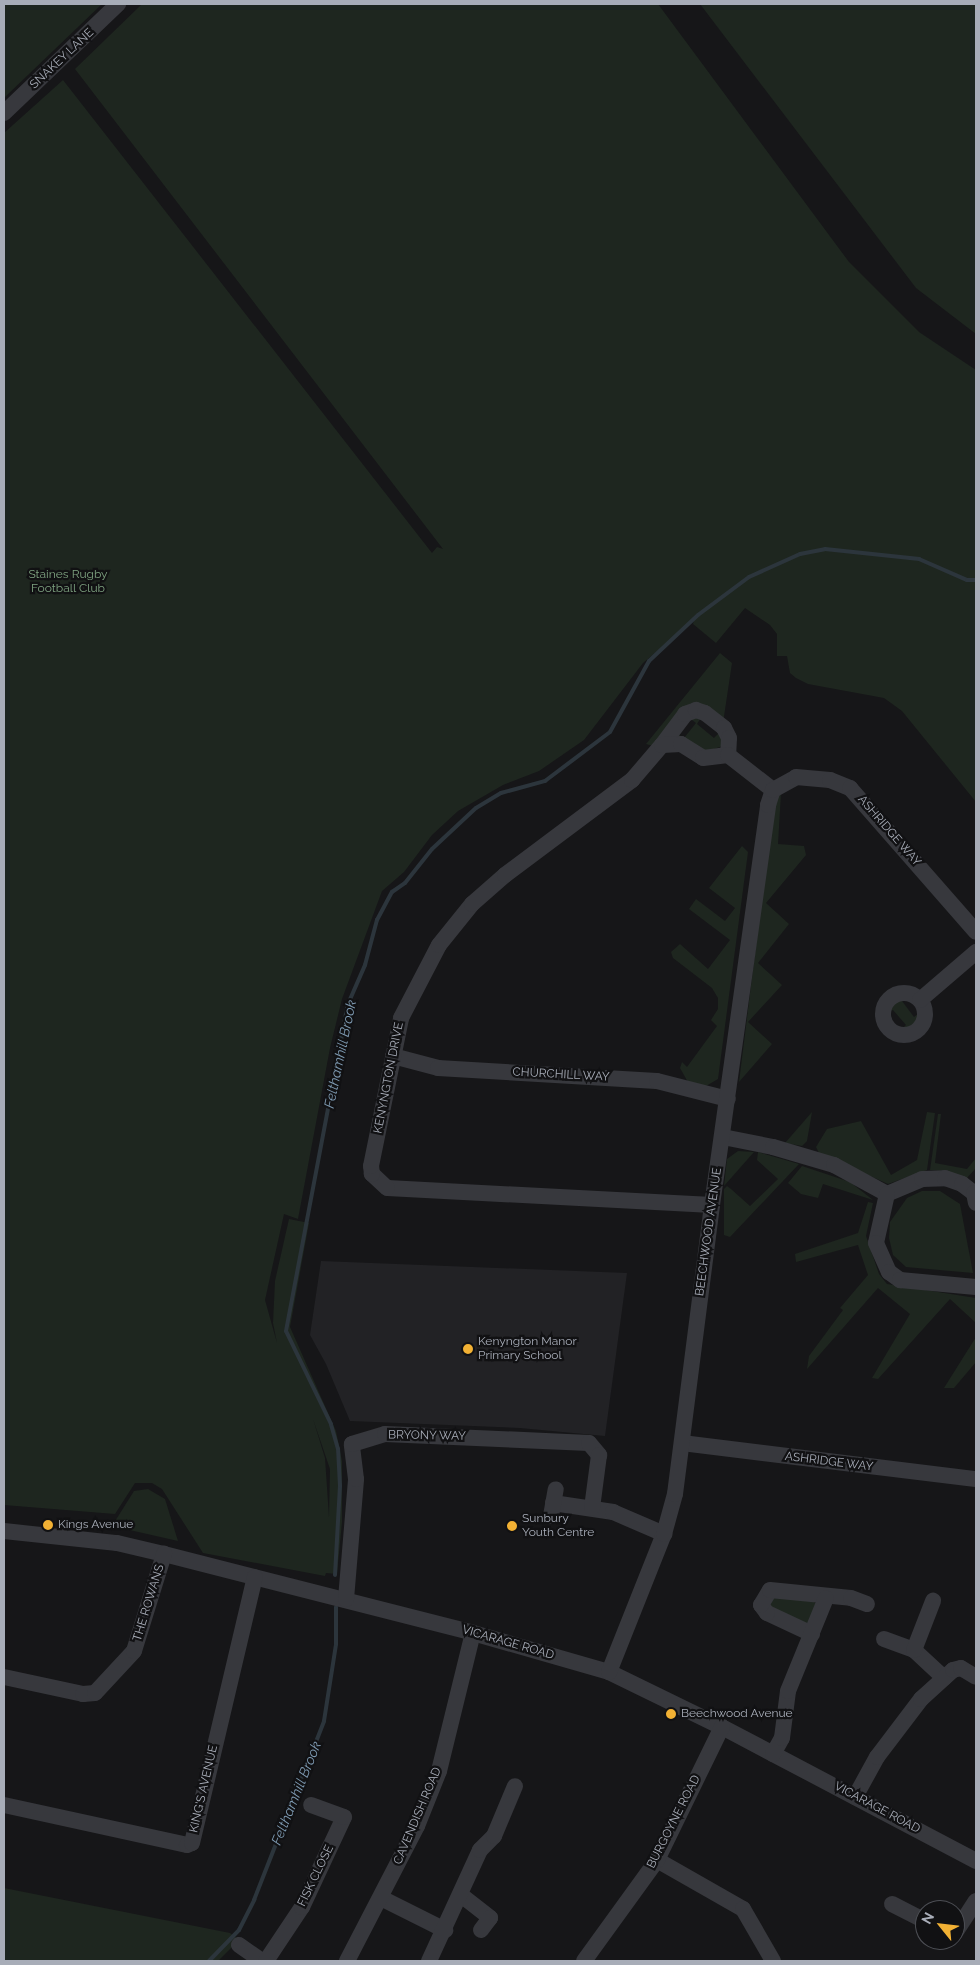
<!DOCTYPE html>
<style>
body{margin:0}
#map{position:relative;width:980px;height:1965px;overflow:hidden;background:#161618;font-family:Raleway,sans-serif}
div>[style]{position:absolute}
.built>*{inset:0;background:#222225}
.green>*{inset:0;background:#1e261f}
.stream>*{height:4px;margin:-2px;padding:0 2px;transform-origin:2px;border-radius:2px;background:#2c353c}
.minor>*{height:16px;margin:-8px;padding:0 8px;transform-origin:8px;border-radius:8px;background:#37383d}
.minor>.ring{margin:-8px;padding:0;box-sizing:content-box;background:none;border:16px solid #37383d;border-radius:50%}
.dots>*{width:14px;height:14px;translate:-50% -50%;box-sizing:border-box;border:2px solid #111113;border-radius:50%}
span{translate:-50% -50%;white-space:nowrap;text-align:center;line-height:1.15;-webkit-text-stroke:4.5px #111113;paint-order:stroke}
.street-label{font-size:12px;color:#a8adb8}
.park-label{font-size:12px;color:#7fa381}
.poi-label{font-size:12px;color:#a8adb8}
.left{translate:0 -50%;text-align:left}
.water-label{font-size:14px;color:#7f9bb3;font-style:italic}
.frame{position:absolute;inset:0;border:5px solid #a8adb8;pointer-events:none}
.north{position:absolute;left:915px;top:1900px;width:50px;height:50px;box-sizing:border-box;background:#111113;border:1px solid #4d4f55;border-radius:50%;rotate:299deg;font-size:14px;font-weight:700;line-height:20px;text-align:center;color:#a8adb8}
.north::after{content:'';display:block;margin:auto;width:18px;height:22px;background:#f2b134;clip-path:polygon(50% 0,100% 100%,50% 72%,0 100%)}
</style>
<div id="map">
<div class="built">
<div style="clip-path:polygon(321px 1261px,627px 1273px,605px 1436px,520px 1428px,350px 1421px,326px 1364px,310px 1335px)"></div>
</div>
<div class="green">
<div style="clip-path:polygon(4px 4px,102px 4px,4px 98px)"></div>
<div style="clip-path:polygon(evenodd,142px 4px,658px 4px,849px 262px,919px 332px,976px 370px,976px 802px,902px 711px,884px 698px,808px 684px,796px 678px,790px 673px,787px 656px,777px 656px,777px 634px,770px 625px,745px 608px,716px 643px,693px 624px,694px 620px,643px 663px,584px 740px,539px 771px,503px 785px,458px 811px,432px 835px,404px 872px,382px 891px,342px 999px,330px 1048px,298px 1219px,284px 1214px,265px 1300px,277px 1343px,273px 1323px,275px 1281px,289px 1219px,309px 1223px,290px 1327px,336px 1431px,342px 1461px,342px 1522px,337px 1574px,326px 1573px,325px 1576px,203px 1553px,162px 1489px,152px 1483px,135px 1483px,115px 1514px,4px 1505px,4px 133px,63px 80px,432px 553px,437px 547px,443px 549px,75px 69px,142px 4px,313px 1419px,330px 1469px,329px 1517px,325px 1458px,313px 1419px)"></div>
<div style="clip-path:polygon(700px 4px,976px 4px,976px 334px,916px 288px)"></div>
<div style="clip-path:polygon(720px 653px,732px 663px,723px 723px,702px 706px,653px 746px,646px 744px)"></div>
<div style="clip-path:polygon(702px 716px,697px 724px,714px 738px,722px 730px,724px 742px,720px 747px,704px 752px,687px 744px,676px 733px,684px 738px,696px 723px,688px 717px)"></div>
<div style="clip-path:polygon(781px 793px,778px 844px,804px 846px,806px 855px,766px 903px,789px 924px,758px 963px,782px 985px,748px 1022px,772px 1044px,739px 1082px,774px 801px)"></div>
<div style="clip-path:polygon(742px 846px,748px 852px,718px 1079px,706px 1086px,689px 1084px,680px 1068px,682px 1062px,687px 1067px,717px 1026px,711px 1020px,718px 1009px,718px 998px,712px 988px,673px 958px,671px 952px,680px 944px,708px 969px,730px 940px,689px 909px,696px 899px,725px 921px,735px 908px,709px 888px)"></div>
<div style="clip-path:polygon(897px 997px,906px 998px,902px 1001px,914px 1017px,919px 1013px,917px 1024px,908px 1030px,902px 1029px,906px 1025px,893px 1010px,888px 1012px,888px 1005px)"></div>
<div style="clip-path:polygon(812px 1112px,807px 1141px,802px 1146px,785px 1143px)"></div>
<div style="clip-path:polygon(927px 1112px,935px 1113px,927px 1170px,888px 1184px,819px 1153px,816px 1147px,827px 1129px,861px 1121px,891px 1175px,917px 1160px)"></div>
<div style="clip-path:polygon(938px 1114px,941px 1114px,935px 1163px,967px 1169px,976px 1158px,976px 1168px,966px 1179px,944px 1171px,930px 1170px)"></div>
<div style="clip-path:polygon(738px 1151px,754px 1152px,724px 1186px,727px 1159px)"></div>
<div style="clip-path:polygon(758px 1152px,799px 1164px,730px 1237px,724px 1235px,724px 1189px,727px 1186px,731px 1189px,750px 1206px,778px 1179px,757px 1160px)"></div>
<div style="clip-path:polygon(802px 1166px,850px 1182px,873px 1200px,823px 1184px,818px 1198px,801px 1194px,788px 1183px)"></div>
<div style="clip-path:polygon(922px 1191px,940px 1191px,960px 1204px,973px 1273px,906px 1267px,893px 1255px,889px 1238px,890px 1222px,907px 1198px)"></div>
<div style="clip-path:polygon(868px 1202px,873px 1203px,866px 1236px,879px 1274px,887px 1284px,976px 1298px,976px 1323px,950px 1299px,878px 1379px,872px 1378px,910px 1314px,878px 1288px,807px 1369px,809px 1356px,843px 1310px,840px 1308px,868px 1275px,858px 1245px,796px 1262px,795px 1254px,858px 1233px)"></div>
<div style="clip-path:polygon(976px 1337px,976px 1362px,954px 1388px,944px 1388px)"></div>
<div style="clip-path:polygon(148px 1489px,165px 1499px,178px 1541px,112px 1526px,134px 1491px)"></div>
<div style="clip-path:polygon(772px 1596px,812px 1600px,816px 1604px,808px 1623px,801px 1623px,770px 1606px)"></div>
<div style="clip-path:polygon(4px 1888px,230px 1933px,239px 1940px,218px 1961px,4px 1961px)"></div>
</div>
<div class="stream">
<div style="left:335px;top:1575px;width:89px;rotate:-86.8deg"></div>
<div style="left:340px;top:1486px;width:37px;rotate:-93deg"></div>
<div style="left:338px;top:1449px;width:26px;rotate:-106deg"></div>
<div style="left:331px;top:1424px;width:103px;rotate:-115.8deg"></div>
<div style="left:286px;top:1331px;width:333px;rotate:-79.3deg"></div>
<div style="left:348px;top:1004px;width:43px;rotate:-66.4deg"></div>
<div style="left:365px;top:965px;width:47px;rotate:-75.1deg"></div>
<div style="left:377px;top:920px;width:32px;rotate:-62deg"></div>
<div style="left:392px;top:892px;width:16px;rotate:-35deg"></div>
<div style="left:405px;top:883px;width:43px;rotate:-51.5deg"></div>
<div style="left:432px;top:849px;width:60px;rotate:-43deg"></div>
<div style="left:476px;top:808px;width:29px;rotate:-31deg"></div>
<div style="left:501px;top:793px;width:46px;rotate:-15.3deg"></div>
<div style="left:545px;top:781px;width:81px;rotate:-37deg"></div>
<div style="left:610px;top:732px;width:81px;rotate:-61.2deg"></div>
<div style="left:649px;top:661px;width:67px;rotate:-43.2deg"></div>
<div style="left:698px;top:615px;width:64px;rotate:-36.7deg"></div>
<div style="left:749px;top:577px;width:56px;rotate:-24.3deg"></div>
<div style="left:800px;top:554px;width:25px;rotate:-11deg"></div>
<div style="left:825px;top:549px;width:95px;rotate:6.1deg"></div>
<div style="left:919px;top:559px;width:52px;rotate:23.6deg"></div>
<div style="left:967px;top:580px;width:9px"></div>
<div style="left:209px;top:1961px;width:43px;rotate:-45.9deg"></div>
<div style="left:239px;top:1930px;width:34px;rotate:-63deg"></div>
<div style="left:254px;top:1900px;width:192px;rotate:-68.6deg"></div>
<div style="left:324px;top:1721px;width:78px;rotate:-81.1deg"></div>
<div style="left:336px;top:1644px;width:37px;rotate:-90deg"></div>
</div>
<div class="minor">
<div style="left:4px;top:113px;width:158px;rotate:-43.7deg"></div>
<div style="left:662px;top:745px;width:39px;rotate:-53deg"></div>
<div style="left:685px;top:714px;width:12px;rotate:-20deg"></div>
<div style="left:696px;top:710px;width:9px;rotate:18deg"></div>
<div style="left:705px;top:713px;width:24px;rotate:38deg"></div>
<div style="left:724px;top:728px;width:11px;rotate:63deg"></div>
<div style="left:729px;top:738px;width:17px;rotate:93deg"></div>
<div class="ring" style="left:883px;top:993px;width:26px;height:26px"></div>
<div style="left:920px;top:1000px;width:74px;rotate:-40.6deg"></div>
<div style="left:393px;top:1056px;width:47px;rotate:14.9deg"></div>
<div style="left:438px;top:1068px;width:219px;rotate:3.4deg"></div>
<div style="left:657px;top:1081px;width:73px;rotate:14.2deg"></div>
<div style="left:723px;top:1137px;width:51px;rotate:11.3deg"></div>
<div style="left:773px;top:1147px;width:64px;rotate:16.4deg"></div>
<div style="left:834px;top:1165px;width:60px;rotate:28.7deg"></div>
<div style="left:887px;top:1194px;width:38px;rotate:-23deg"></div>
<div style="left:922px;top:1179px;width:23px;rotate:-2deg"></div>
<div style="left:945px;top:1178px;width:18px;rotate:19deg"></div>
<div style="left:962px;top:1184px;width:15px;rotate:37deg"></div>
<div style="left:974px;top:1193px;width:10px;rotate:79deg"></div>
<div style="left:887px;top:1194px;width:50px;rotate:102.7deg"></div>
<div style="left:876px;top:1243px;width:32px;rotate:66deg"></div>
<div style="left:889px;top:1272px;width:14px;rotate:36deg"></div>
<div style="left:900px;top:1280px;width:76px;rotate:5.3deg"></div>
<div style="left:712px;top:1205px;width:325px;rotate:-177deg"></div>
<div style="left:387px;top:1188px;width:21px;rotate:-137deg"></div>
<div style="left:372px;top:1174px;width:8px;rotate:-97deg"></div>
<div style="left:371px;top:1166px;width:151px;rotate:-78.5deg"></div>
<div style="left:401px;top:1018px;width:82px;rotate:-62.5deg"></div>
<div style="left:439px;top:945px;width:53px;rotate:-51.2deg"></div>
<div style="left:472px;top:904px;width:44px;rotate:-41.3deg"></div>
<div style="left:505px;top:875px;width:159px;rotate:-36.8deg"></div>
<div style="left:632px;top:780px;width:46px;rotate:-49.4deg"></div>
<div style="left:662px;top:745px;width:19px;rotate:-3deg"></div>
<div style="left:681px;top:744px;width:26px;rotate:32deg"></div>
<div style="left:703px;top:758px;width:25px;rotate:-7deg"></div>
<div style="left:728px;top:755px;width:57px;rotate:37.9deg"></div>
<div style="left:682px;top:1443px;width:296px;rotate:7deg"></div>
<div style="left:553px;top:1503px;width:61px;rotate:8.5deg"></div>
<div style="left:613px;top:1512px;width:56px;rotate:23.3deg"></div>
<div style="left:551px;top:1516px;width:27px;rotate:-80deg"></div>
<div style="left:4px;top:1531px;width:114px;rotate:6.1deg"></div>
<div style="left:117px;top:1543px;width:48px;rotate:13.2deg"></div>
<div style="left:164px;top:1554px;width:319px;rotate:14.3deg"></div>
<div style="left:473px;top:1633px;width:141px;rotate:16deg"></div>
<div style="left:609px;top:1672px;width:126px;rotate:26deg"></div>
<div style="left:722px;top:1727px;width:287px;rotate:27.8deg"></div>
<div style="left:346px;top:1599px;width:120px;rotate:-85.2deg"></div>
<div style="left:356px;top:1479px;width:35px;rotate:-97deg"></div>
<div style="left:352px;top:1444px;width:34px;rotate:-17deg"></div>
<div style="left:385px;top:1434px;width:204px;rotate:2.5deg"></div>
<div style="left:589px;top:1443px;width:16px;rotate:50deg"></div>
<div style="left:599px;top:1455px;width:53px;rotate:97.5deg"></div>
<div style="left:812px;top:1634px;width:50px;rotate:-155deg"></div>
<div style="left:767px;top:1613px;width:10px;rotate:-127deg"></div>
<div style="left:761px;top:1605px;width:17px;rotate:-59deg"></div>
<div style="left:770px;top:1590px;width:81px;rotate:5.6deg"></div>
<div style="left:851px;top:1598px;width:17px;rotate:21deg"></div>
<div style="left:884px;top:1639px;width:32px;rotate:20deg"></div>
<div style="left:914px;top:1650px;width:41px;rotate:43deg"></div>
<div style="left:914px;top:1650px;width:53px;rotate:-68.8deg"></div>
<div style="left:609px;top:1672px;width:149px;rotate:-68.3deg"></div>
<div style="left:664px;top:1534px;width:41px;rotate:-74.6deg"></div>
<div style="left:675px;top:1494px;width:291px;rotate:-82.7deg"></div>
<div style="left:712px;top:1205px;width:404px;rotate:-82deg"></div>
<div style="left:768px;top:805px;width:16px;rotate:-72deg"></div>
<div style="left:773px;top:790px;width:26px;rotate:-29deg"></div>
<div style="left:796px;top:777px;width:34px;rotate:5deg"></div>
<div style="left:830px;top:780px;width:22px;rotate:22deg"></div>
<div style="left:850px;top:788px;width:191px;rotate:48.8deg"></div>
<div style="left:4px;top:1677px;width:81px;rotate:12.1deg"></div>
<div style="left:83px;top:1694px;width:12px;rotate:-5deg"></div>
<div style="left:95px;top:1693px;width:57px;rotate:-47.1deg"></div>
<div style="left:134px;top:1651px;width:102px;rotate:-72.8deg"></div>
<div style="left:773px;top:1754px;width:18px;rotate:-61deg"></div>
<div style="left:782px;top:1738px;width:47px;rotate:-82.7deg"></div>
<div style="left:788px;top:1691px;width:100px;rotate:-67.8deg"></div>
<div style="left:855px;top:1797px;width:46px;rotate:-61.2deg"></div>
<div style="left:877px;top:1757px;width:73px;rotate:-52.8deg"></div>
<div style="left:921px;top:1699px;width:43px;rotate:-42.2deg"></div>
<div style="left:953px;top:1670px;width:8px;rotate:-14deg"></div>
<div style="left:961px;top:1668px;width:17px;rotate:31deg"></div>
<div style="left:4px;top:1805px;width:187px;rotate:12.3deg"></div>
<div style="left:187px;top:1845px;width:5px;rotate:-22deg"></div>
<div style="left:192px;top:1843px;width:273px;rotate:-76.7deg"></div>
<div style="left:657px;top:1860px;width:99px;rotate:29.7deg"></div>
<div style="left:743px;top:1909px;width:60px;rotate:60deg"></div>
<div style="left:461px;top:1895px;width:37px;rotate:38deg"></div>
<div style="left:490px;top:1918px;width:15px;rotate:127deg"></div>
<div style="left:381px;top:1898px;width:72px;rotate:26.6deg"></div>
<div style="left:892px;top:1904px;width:37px;rotate:27deg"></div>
<div style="left:955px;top:1933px;width:38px;rotate:-57deg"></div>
<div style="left:239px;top:1945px;width:28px;rotate:35deg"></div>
<div style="left:266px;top:1961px;width:65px;rotate:-56.3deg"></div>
<div style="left:302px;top:1907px;width:99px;rotate:-65deg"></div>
<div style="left:344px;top:1817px;width:35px;rotate:-160deg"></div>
<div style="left:347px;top:1961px;width:152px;rotate:-62.6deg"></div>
<div style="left:417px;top:1826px;width:59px;rotate:-68.2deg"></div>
<div style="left:439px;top:1771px;width:142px;rotate:-76.2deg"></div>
<div style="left:429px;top:1961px;width:122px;rotate:-65.3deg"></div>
<div style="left:480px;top:1850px;width:20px;rotate:-45deg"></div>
<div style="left:494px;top:1836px;width:54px;rotate:-67.2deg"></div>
<div style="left:584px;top:1961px;width:125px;rotate:-54.1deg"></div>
<div style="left:657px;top:1860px;width:148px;rotate:-64deg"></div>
</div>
<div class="dots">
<div style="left:468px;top:1349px;background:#f2b134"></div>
<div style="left:48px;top:1525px;background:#f2b134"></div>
<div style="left:512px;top:1526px;background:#f2b134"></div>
<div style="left:671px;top:1714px;background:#f2b134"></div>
</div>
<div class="street-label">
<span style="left:62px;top:59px;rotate:-43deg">SNAKEY LANE</span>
<span style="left:889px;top:831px;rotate:49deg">ASHRIDGE WAY</span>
<span style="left:561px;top:1075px;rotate:3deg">CHURCHILL WAY</span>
<span style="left:389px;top:1078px;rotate:-79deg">KENYNGTON DRIVE</span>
<span style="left:709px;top:1232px;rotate:-82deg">BEECHWOOD AVENUE</span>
<span style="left:427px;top:1436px;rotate:1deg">BRYONY WAY</span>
<span style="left:829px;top:1462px;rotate:7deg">ASHRIDGE WAY</span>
<span style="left:149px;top:1603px;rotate:-73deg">THE ROWANS</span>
<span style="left:508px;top:1643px;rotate:16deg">VICARAGE ROAD</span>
<span style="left:204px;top:1789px;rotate:-77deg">KING'S AVENUE</span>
<span style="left:877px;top:1808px;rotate:28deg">VICARAGE ROAD</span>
<span style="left:418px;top:1816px;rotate:-67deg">CAVENDISH ROAD</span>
<span style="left:674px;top:1822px;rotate:-63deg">BURGOYNE ROAD</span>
<span style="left:316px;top:1876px;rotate:-64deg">FISK CLOSE</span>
</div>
<div class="park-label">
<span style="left:68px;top:582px">Staines Rugby<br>Football Club</span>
</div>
<div class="poi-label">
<span class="left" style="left:478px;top:1349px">Kenyngton Manor<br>Primary School</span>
<span class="left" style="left:522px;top:1526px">Sunbury<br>Youth Centre</span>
<span class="left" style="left:58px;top:1525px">Kings Avenue</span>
<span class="left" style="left:681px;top:1714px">Beechwood Avenue</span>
</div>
<div class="water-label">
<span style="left:340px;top:1054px;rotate:-78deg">Felthamhill Brook</span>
<span style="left:296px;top:1793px;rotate:-68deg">Felthamhill Brook</span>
</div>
<div class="frame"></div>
<div class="north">N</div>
</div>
